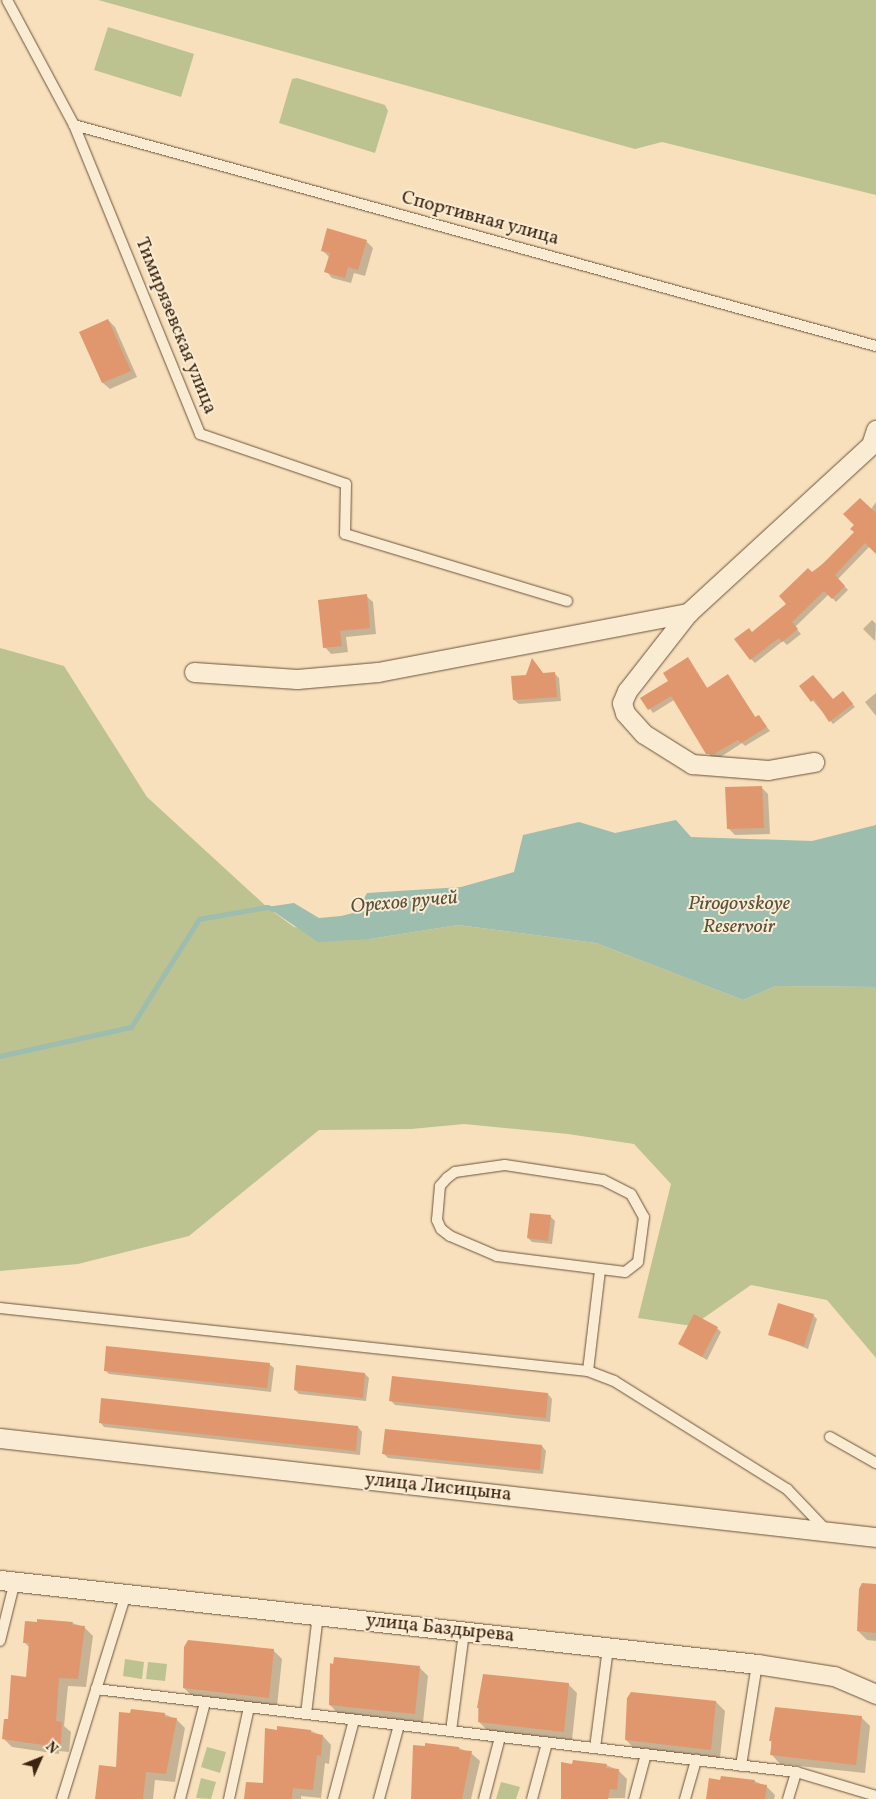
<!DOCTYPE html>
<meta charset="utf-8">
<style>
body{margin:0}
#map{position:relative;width:876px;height:1799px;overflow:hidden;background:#f8e0bc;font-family:Vollkorn,serif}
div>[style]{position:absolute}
.green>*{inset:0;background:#bdc291}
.water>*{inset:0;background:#9dbdae}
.shadow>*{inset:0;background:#0003}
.stream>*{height:5px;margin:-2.5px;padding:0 2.5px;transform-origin:2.5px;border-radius:2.5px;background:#9dbdae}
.building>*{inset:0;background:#e0976e}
.roads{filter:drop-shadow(0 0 1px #6b533b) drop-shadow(0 0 1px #6b533b)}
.lane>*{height:10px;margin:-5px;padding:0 5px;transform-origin:5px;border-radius:5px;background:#faebd3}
.street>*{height:19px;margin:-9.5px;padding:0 9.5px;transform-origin:9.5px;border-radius:9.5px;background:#faebd3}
span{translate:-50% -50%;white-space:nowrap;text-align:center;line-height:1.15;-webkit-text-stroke:4px #faebd3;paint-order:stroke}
.street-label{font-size:19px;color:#3c2410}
.water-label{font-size:20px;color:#59523f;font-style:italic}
.north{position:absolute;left:15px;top:1734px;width:50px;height:50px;-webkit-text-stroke:4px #faebd3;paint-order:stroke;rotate:46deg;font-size:14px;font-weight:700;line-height:20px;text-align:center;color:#3c2410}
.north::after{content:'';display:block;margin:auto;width:18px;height:22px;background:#3c2410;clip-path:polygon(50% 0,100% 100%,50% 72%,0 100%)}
</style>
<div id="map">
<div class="green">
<div style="clip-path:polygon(98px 0,876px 0,876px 195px,662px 142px,635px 149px)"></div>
<div style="clip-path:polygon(108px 27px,194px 54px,181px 97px,94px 70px)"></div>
<div style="clip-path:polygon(297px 78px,385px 105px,388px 111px,375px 153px,279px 123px,292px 79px)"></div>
<div style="clip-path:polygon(0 648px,64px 666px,147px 797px,267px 907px,294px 927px,370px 939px,458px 925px,596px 943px,743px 1000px,776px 986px,876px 987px,876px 1358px,827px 1300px,751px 1285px,692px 1326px,638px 1318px,671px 1184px,634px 1144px,568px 1134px,464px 1124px,411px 1129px,319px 1130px,189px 1236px,78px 1264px,0 1271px)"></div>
<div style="clip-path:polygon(125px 1659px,144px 1662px,142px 1679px,123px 1676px)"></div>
<div style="clip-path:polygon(148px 1662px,167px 1664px,165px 1681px,146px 1679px)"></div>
<div style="clip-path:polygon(207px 1747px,226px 1752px,220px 1773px,201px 1767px)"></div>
<div style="clip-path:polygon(201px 1778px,216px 1782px,211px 1799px,196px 1798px)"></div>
<div style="clip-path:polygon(501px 1782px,520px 1787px,516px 1799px,496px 1799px)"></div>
</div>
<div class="water">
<div style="clip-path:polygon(676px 820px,691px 837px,812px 841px,876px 825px,876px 987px,776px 986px,743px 1000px,596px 943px,458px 925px,370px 939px,318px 942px,267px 907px,294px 903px,319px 918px,341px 916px,357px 912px,367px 893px,461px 887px,514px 872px,523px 835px,579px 822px,615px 833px)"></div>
</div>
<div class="shadow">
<div style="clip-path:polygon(366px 241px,373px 248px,365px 276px,354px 273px,351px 283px,332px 278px,326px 271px,329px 257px,322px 250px)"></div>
<div style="clip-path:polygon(108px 320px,115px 327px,137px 377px,110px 389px,103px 383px,81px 332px)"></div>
<div style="clip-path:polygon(876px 502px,876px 549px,870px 546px,838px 579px,848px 590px,836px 602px,829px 594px,795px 627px,801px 634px,787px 645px,783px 641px,755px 663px,751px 659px,752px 633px,788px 604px,812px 574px,855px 532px)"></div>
<div style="clip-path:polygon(366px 596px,373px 602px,376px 634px,346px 637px,348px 652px,331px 654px,325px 647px)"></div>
<div style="clip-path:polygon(872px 620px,876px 624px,875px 641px,863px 629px)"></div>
<div style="clip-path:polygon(688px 659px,708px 689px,731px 680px,756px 718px,759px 717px,770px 731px,745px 746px,742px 743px,719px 758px,711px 757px,674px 700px,653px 713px,642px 698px,670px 681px)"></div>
<div style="clip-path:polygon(533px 660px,544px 675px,555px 674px,559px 678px,561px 701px,519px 704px,514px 700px)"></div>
<div style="clip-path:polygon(800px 686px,833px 700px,846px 696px,855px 707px,833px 724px)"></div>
<div style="clip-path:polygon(876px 693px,876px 716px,865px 702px)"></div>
<div style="clip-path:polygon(761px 787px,768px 794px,770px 834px,735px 835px,728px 828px)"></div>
<div style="clip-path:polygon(531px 1214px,551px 1217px,555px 1221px,552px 1244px,532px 1242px,528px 1238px)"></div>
<div style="clip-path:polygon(813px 1315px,817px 1319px,808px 1349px,770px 1334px)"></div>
<div style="clip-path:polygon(717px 1328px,721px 1332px,707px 1360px,680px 1344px)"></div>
<div style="clip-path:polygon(269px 1364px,274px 1368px,271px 1392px,109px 1374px,105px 1370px)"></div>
<div style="clip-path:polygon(365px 1374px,369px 1378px,366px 1401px,299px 1394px,295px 1390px)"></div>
<div style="clip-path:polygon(393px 1378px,548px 1394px,552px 1399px,550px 1422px,395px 1405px,391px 1401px)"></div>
<div style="clip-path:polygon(100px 1422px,358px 1427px,362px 1432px,360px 1455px,104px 1427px)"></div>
<div style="clip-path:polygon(542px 1446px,546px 1451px,543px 1474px,388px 1458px,384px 1454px)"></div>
<div style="clip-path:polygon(876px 1586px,876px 1641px,867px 1640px,858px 1631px)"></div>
<div style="clip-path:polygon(72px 1623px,84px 1627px,93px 1636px,86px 1687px,68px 1686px,64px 1726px,71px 1732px,69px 1752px,59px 1751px,59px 1754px,12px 1747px,3px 1738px,27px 1678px,30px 1648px,24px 1642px)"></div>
<div style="clip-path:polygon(273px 1650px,282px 1659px,277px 1706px,193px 1697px,184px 1688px)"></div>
<div style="clip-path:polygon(419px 1667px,428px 1676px,423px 1723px,339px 1714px,330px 1705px)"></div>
<div style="clip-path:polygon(568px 1684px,577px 1693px,572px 1740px,488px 1731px,479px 1722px,478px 1707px)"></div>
<div style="clip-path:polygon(631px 1693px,716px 1702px,725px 1711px,720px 1758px,635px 1749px,626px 1740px)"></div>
<div style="clip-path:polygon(164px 1714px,176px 1719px,185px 1728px,175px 1782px,155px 1780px,153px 1799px,97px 1799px,118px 1768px)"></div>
<div style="clip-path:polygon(861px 1717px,870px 1726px,865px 1773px,780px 1764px,772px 1755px,771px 1740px)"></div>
<div style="clip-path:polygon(278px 1731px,311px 1731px,323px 1736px,331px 1745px,329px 1764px,325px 1763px,321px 1798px,301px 1796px,301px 1799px,245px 1799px,264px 1785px)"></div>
<div style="clip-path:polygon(459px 1748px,471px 1753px,480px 1761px,471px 1799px,412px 1799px)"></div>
<div style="clip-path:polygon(562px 1764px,606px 1765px,618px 1770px,627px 1779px,625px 1798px,561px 1799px)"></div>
<div style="clip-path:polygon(721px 1781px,754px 1781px,766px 1786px,775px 1795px,774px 1799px,709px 1799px)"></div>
</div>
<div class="stream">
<div style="left:0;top:1056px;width:134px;rotate:-12.5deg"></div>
<div style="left:131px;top:1027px;width:128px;rotate:-57.8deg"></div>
<div style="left:199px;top:919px;width:69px;rotate:-10deg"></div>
<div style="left:267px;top:907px;width:6px;rotate:18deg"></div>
</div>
<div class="building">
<div style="clip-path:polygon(327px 228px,367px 240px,358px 270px,348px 267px,345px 278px,324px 272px,330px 253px,321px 251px)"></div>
<div style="clip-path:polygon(108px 319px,131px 371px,102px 383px,79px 332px)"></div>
<div style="clip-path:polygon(860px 498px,876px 513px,876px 554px,865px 543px,835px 575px,845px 586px,832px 599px,824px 591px,792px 622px,798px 629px,782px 642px,779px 638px,750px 660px,734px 639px,749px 628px,752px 632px,786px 604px,779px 596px,808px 568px,812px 572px,824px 563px,854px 532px,850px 529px,854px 525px,843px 514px)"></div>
<div style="clip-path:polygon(367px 594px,370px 628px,340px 631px,342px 646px,323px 648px,318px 600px)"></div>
<div style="clip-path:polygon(688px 657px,707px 688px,728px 674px,755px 717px,759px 715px,767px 727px,741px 743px,738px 740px,714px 754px,706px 754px,671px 696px,648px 710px,640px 698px,668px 681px,663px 673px)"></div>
<div style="clip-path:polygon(532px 658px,543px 673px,555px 672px,557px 697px,513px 700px,511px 676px,526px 675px)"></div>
<div style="clip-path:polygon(813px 675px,833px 699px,843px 691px,853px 704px,829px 722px,814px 699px,811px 702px,799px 686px)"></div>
<div style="clip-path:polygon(762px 786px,764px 828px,727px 829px,725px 787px)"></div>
<div style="clip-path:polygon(530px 1213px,551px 1215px,548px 1241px,527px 1238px)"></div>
<div style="clip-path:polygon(778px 1303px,814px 1314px,804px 1346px,768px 1335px)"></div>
<div style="clip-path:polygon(694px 1314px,718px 1327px,702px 1357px,678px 1344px)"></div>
<div style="clip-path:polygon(106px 1346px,270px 1363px,267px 1388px,104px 1371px)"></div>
<div style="clip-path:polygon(296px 1365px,365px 1373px,363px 1398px,294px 1390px)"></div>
<div style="clip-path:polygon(392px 1376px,548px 1393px,546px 1418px,389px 1401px)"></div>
<div style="clip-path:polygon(101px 1398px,358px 1426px,356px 1451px,99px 1423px)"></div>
<div style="clip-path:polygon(385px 1429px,542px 1445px,540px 1470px,382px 1454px)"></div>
<div style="clip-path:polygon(862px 1583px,876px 1584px,876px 1633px,857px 1631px,859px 1589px)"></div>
<div style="clip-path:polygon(37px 1619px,73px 1622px,72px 1625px,85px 1626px,78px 1679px,59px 1678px,56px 1721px,62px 1722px,61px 1744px,51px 1743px,50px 1746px,2px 1739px,4px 1719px,8px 1719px,11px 1675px,26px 1677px,29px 1643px,23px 1643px,25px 1621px,37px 1622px)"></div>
<div style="clip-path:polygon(188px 1640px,274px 1649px,269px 1698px,183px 1688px,184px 1647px)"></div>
<div style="clip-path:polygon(334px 1657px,420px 1666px,415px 1714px,329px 1705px,330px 1663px,333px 1664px)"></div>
<div style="clip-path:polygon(483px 1674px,569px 1683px,564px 1732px,478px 1722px,479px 1708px,477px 1708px)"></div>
<div style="clip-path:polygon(631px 1692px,716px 1701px,711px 1750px,625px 1740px,627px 1698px)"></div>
<div style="clip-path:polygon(775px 1707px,862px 1716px,856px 1765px,770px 1755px,772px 1741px,769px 1741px)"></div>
<div style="clip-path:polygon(131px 1709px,165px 1713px,165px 1717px,177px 1718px,166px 1774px,146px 1772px,143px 1799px,95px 1799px,99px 1765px,116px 1767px,119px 1712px,130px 1713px)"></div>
<div style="clip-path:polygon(277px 1726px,311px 1730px,311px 1733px,323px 1735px,321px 1756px,317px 1755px,313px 1790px,293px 1788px,292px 1799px,244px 1799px,246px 1782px,263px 1783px,265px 1728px,277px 1730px)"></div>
<div style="clip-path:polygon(425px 1743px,459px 1747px,459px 1750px,472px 1751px,462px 1799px,411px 1799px,413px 1745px,425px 1746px)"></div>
<div style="clip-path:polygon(573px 1760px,607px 1764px,606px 1768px,619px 1769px,617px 1790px,610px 1789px,608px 1799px,561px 1799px,561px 1762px,572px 1764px)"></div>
<div style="clip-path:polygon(721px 1776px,755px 1780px,754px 1783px,767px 1785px,765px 1799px,706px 1799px,709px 1778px,720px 1780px)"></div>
</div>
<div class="roads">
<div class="lane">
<div style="left:7px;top:0;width:142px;rotate:61.8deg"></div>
<div style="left:74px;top:125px;width:334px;rotate:67.8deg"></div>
<div style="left:200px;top:434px;width:154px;rotate:18.9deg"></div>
<div style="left:346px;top:484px;width:50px;rotate:91.1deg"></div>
<div style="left:345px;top:534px;width:232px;rotate:16.8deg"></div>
<div style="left:74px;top:125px;width:832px;rotate:15.41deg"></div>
<div style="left:505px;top:1165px;width:99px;rotate:8.7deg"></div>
<div style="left:603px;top:1180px;width:31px;rotate:27deg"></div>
<div style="left:631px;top:1194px;width:26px;rotate:61deg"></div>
<div style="left:644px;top:1217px;width:45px;rotate:97.6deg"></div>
<div style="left:638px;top:1262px;width:16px;rotate:142deg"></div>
<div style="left:625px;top:1272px;width:129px;rotate:-172.9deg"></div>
<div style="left:497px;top:1256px;width:51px;rotate:-156.9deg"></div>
<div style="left:450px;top:1236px;width:11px;rotate:-142deg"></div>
<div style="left:441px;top:1229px;width:10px;rotate:-114deg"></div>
<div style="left:437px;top:1220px;width:34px;rotate:-85deg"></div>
<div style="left:440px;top:1186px;width:11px;rotate:-49deg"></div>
<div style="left:447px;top:1178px;width:10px;rotate:-37deg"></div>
<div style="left:455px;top:1172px;width:50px;rotate:-8deg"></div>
<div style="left:0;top:1308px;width:591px;rotate:6.12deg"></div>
<div style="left:588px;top:1371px;width:28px;rotate:21deg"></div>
<div style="left:614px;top:1381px;width:204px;rotate:32deg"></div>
<div style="left:787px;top:1489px;width:58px;rotate:46.4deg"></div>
<div style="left:588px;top:1371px;width:101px;rotate:-83.2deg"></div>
<div style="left:830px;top:1437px;width:53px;rotate:29.5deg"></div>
<div style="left:0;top:1641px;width:62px;rotate:-76deg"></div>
<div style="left:96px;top:1689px;width:705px;rotate:6.76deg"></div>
<div style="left:796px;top:1772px;width:84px;rotate:16.7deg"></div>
<div style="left:306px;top:1714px;width:100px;rotate:-83.1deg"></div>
<div style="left:451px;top:1731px;width:100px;rotate:-82.5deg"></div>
<div style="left:595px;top:1748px;width:101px;rotate:-82.6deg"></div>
<div style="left:741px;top:1766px;width:103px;rotate:-81.1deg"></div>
<div style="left:62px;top:1799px;width:215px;rotate:-72.7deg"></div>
<div style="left:180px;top:1799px;width:100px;rotate:-75.5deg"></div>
<div style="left:229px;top:1799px;width:94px;rotate:-77.7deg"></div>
<div style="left:333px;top:1799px;width:82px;rotate:-75.1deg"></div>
<div style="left:379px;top:1799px;width:77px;rotate:-74.9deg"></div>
<div style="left:484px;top:1799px;width:64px;rotate:-75.5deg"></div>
<div style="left:532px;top:1799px;width:58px;rotate:-75deg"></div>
<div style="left:634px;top:1799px;width:47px;rotate:-75.1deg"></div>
<div style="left:685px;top:1799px;width:41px;rotate:-74.2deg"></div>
<div style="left:788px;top:1799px;width:28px;rotate:-73deg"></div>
</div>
<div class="street">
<div style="left:688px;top:613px;width:99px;rotate:128deg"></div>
<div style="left:627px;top:691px;width:13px;rotate:113deg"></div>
<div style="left:622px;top:703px;width:10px;rotate:73deg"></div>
<div style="left:625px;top:713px;width:28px;rotate:48deg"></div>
<div style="left:644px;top:734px;width:57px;rotate:32deg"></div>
<div style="left:692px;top:764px;width:76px;rotate:4.5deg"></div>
<div style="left:768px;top:770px;width:47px;rotate:-9.9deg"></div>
<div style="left:194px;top:672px;width:103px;rotate:3.9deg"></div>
<div style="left:297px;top:679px;width:81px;rotate:-4.9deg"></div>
<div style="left:378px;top:672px;width:316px;rotate:-10.8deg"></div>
<div style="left:688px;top:613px;width:248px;rotate:-42.6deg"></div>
<div style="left:871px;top:445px;width:16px;rotate:-72deg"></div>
<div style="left:0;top:1438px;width:882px;rotate:6.45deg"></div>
<div style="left:0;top:1580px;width:762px;rotate:6.33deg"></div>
<div style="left:757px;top:1664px;width:78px;rotate:8.9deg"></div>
<div style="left:834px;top:1676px;width:46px;rotate:23.2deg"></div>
</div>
</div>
<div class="street-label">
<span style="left:480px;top:219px;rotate:15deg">Спортивная улица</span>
<span style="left:175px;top:326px;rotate:68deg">Тимирязевская улица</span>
<span style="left:438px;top:1488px;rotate:6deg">улица Лисицына</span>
<span style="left:440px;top:1629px;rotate:6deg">улица Баздырева</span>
</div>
<div class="water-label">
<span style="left:404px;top:903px;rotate:-5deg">Орехов ручей</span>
<span style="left:739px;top:916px">Pirogovskoye<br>Reservoir</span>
</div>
<div class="north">N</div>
</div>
